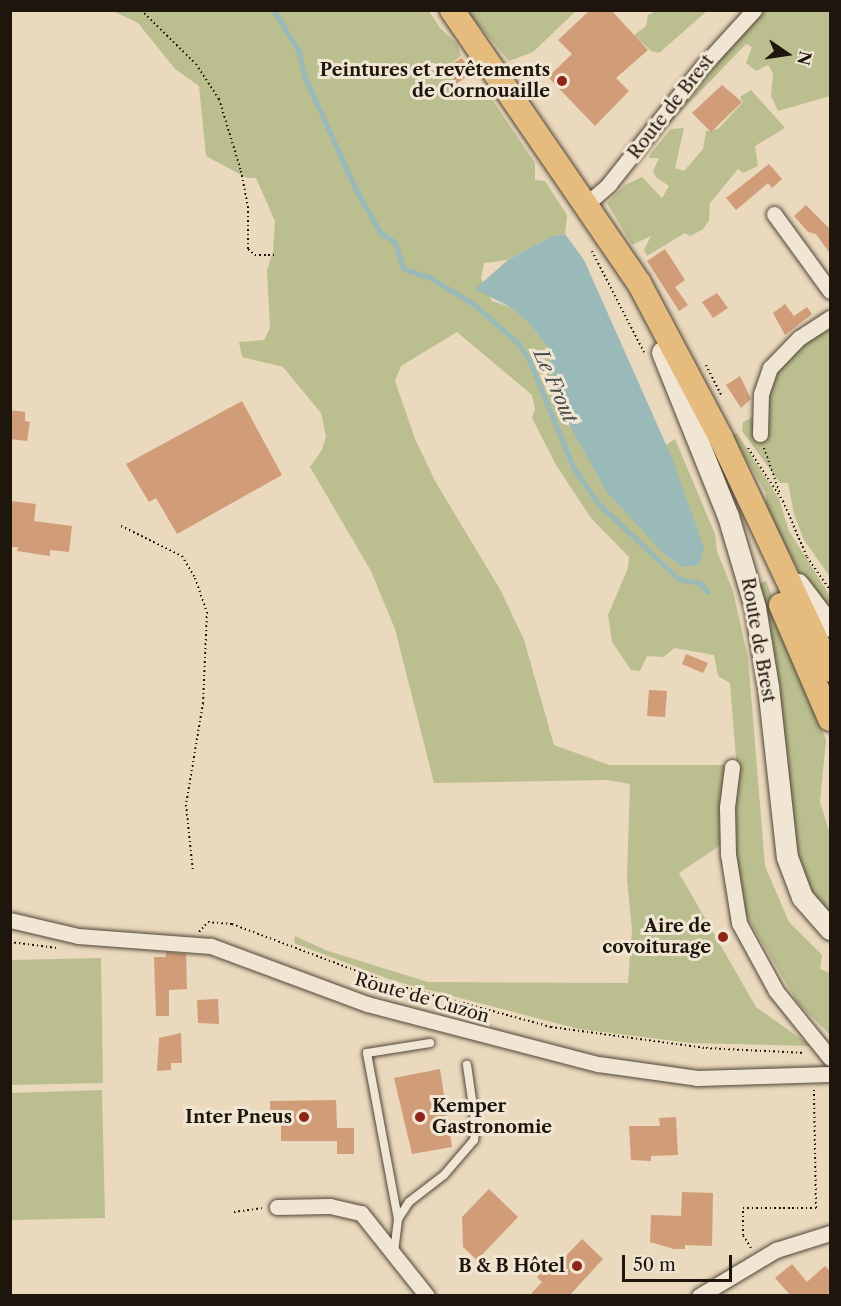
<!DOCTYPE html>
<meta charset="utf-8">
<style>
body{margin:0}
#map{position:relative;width:841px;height:1306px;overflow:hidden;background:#ead9bd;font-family:"Libre Caslon Text",serif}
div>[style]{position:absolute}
.green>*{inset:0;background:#bbbe8e}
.water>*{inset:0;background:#9ab9b9}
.stream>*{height:4.5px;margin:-2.25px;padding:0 2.25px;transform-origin:2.25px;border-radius:2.25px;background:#9ab9b9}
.building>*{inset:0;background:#d19c78}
.path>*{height:2px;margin-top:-1px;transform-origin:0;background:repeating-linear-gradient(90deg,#1e150c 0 1.5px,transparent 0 4.5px)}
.roads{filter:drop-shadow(0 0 2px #514638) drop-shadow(0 0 2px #514638)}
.service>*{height:8px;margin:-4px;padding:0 4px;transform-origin:4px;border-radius:4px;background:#f1e6d4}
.minor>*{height:15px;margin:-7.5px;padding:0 7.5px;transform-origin:7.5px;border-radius:7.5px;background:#f1e6d4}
.secondary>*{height:21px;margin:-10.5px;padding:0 10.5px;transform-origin:10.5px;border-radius:10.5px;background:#f1e6d4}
.primary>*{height:24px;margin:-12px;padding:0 12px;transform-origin:12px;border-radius:12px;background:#e5bc7e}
.dots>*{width:16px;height:16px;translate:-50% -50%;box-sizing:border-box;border:3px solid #f1e6d4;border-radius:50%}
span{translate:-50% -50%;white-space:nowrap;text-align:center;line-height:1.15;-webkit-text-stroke:6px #f1e6d4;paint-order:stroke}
.poi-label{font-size:18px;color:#1e150c;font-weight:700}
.right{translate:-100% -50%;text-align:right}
.left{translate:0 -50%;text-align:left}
.street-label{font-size:18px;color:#1e150c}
.water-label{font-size:20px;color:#494e49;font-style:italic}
.frame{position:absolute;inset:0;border:12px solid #1e150c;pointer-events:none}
.north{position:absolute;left:757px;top:24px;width:60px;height:60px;-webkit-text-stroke:4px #f1e6d4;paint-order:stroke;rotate:103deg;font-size:16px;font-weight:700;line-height:24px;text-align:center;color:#1e150c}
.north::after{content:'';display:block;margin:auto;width:21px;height:27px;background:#1e150c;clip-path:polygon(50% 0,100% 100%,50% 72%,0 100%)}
.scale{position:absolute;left:622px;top:1255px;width:110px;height:27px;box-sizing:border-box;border:3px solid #1e150c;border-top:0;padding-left:8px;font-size:18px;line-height:21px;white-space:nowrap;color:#1e150c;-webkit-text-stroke:4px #f1e6d4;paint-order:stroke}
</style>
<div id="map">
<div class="green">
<div style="clip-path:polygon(113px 11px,429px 11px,440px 28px,457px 44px,461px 56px,445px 68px,457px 86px,483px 86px,535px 163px,535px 180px,545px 181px,567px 215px,565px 234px,552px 236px,508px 260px,484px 263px,481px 278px,492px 301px,510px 307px,528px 322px,550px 350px,555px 399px,663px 447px,675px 439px,715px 534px,717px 551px,733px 591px,748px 658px,765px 866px,789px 922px,822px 955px,820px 969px,830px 973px,830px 1035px,797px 1002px,739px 903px,733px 801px,737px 771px,730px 683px,718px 676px,714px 655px,674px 648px,664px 657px,647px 656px,640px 671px,631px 670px,612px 642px,608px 615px,628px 568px,629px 557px,591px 518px,556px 465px,532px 418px,535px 409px,532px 395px,457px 332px,401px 366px,395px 381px,415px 439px,435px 481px,501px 591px,524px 640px,554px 745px,609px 765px,728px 765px,725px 842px,679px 873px,756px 1007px,811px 1046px,691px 1043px,579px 1029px,394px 981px,294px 943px,295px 936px,328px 951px,428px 982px,628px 983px,632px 930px,627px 879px,630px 784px,607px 780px,434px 783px,395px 629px,371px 571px,310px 467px,322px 450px,326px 436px,321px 413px,283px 367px,242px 357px,239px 342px,264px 340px,270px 328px,267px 270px,273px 252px,275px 221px,256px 178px,247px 178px,206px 156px,199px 86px,175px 69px,138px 23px)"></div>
<div style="clip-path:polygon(467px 11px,576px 11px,533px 52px,509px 61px)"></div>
<div style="clip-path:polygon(656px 11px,657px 10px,707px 11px,659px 53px,651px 51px,634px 35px,646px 26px,648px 15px)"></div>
<div style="clip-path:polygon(758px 11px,830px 11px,830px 96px,778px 111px,771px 96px,773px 73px,768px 65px,756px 71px,746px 63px,752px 47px,746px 44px,669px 124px,665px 116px)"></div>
<div style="clip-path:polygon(751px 90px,785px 128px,755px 146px,758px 166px,743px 173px,738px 169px,710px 203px,709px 221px,702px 230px,690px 236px,685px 233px,647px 256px,644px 250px,651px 236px,632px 245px,607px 203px,625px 185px,642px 177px,662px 198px,669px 186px,656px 177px,653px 171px,659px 158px,649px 158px,651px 153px,671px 129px,684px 128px,675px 168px,684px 171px,703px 149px,706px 131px,718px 129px,743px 102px,740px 97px)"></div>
<div style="clip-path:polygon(820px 328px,830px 331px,830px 577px,804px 540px,794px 514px,788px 483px,780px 483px,742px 431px,743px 422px,753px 417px,773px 369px)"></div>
<div style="clip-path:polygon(737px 433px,779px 499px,789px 531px,830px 596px,830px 620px,806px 585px,766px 508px,766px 493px,732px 435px)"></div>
<div style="clip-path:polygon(766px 581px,826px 740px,820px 802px,830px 834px,830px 920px,815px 903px,795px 861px,755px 585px)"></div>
<div style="clip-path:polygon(101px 958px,103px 1083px,11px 1085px,11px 960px)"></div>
<div style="clip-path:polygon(102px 1090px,105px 1218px,11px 1220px,11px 1093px)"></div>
</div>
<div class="water">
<div style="clip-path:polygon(565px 234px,584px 260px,672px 458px,704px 548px,699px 565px,682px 567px,663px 553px,607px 492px,555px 399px,550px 350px,528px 322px,510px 307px,475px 289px,508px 260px,552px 236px)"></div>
</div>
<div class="stream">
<div style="left:274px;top:10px;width:48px;rotate:58.6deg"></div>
<div style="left:299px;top:51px;width:27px;rotate:77deg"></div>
<div style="left:305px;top:77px;width:125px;rotate:65.5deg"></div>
<div style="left:357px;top:191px;width:48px;rotate:60.3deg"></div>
<div style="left:381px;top:233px;width:17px;rotate:33deg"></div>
<div style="left:395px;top:242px;width:28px;rotate:72deg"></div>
<div style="left:404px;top:269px;width:28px;rotate:18deg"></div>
<div style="left:431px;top:278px;width:50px;rotate:31.2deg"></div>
<div style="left:474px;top:304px;width:59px;rotate:41.6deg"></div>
<div style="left:518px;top:343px;width:19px;rotate:55deg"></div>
<div style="left:529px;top:359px;width:118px;rotate:67.6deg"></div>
<div style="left:574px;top:468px;width:42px;rotate:55.6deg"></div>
<div style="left:598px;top:503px;width:111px;rotate:43.2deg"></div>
<div style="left:679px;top:579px;width:21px;rotate:11deg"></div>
<div style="left:700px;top:583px;width:11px;rotate:49deg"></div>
</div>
<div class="building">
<div style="clip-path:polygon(590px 10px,611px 10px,648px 50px,616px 78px,629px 91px,595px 126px,548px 77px,572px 54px,558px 40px)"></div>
<div style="clip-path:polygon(462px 58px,472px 73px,456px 84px,446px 67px)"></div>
<div style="clip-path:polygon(722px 85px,742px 102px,711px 132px,692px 113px)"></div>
<div style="clip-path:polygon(769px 164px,782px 179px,772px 188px,768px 183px,736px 210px,726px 198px)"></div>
<div style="clip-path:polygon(806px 205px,831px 230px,831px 255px,816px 234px,808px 232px,794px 216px)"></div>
<div style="clip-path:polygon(665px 249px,685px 280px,675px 287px,688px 305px,679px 311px,647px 261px)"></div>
<div style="clip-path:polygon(717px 293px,728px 308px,713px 318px,702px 302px)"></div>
<div style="clip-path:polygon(785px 304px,794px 316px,807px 307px,812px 314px,785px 335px,773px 313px)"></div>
<div style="clip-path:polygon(740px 376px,751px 399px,741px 408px,726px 385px)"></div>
<div style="clip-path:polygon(242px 401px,282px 475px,177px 534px,156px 498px,149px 502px,126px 464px)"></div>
<div style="clip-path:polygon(10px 410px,25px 412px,25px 421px,30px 422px,27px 441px,10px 439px)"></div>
<div style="clip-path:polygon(10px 501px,36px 504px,34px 521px,72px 526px,69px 552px,50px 550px,50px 556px,17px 551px,18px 547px,10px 547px)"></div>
<div style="clip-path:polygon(686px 654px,708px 663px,703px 673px,682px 664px)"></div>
<div style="clip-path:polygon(649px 690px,667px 691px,665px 717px,647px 716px)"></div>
<div style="clip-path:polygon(166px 952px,186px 954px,187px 989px,169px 990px,169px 1016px,156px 1016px,154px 957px,166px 957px)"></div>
<div style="clip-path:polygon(218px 999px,219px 1024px,198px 1023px,197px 1000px)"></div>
<div style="clip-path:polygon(181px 1033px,182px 1063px,171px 1063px,171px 1070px,157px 1071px,159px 1038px)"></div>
<div style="clip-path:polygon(440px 1069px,452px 1147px,412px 1154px,394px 1078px)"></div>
<div style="clip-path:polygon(336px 1100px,337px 1128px,354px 1128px,354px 1154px,337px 1154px,337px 1141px,281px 1141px,281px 1122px,270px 1122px,270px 1101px)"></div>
<div style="clip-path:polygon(676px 1117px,678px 1155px,651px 1156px,651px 1161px,631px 1160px,629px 1126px,660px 1126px,659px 1118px)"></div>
<div style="clip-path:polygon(489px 1189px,518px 1217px,477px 1260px,463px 1247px,462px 1217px)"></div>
<div style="clip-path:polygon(682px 1192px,713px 1193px,712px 1246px,685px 1245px,685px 1249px,674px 1249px,650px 1242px,651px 1215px,681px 1216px)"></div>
<div style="clip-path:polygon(582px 1239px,603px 1259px,569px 1296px,529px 1296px,542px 1282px,537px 1277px,545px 1269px,550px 1273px)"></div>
<div style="clip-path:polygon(792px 1264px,807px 1282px,825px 1266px,831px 1272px,831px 1291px,825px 1296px,791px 1296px,775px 1278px)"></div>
</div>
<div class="path">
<div style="left:141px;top:10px;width:77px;rotate:44.5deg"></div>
<div style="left:196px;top:64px;width:42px;rotate:56.7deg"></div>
<div style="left:219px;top:99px;width:75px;rotate:73deg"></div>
<div style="left:241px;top:171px;width:37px;rotate:79deg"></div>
<div style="left:248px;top:207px;width:42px;rotate:90deg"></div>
<div style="left:248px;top:249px;width:9px;rotate:41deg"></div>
<div style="left:255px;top:255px;width:21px"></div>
<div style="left:592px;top:251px;width:114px;rotate:62.8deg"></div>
<div style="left:706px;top:365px;width:34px;rotate:63deg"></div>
<div style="left:748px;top:448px;width:64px;rotate:56.6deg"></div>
<div style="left:783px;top:501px;width:61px;rotate:66.8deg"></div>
<div style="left:807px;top:557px;width:40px;rotate:55.1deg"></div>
<div style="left:764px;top:448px;width:49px;rotate:70.8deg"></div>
<div style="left:121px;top:526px;width:68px;rotate:26.2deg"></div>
<div style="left:182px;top:556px;width:26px;rotate:59deg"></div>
<div style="left:195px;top:578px;width:36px;rotate:71deg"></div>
<div style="left:207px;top:612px;width:91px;rotate:92.5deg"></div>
<div style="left:203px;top:703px;width:103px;rotate:99.5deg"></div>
<div style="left:186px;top:805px;width:67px;rotate:84deg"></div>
<div style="left:199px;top:932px;width:13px;rotate:-48deg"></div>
<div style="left:208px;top:922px;width:24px;rotate:5deg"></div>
<div style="left:232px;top:924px;width:168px;rotate:20.6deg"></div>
<div style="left:389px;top:983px;width:168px;rotate:15.2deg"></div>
<div style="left:551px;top:1027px;width:156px;rotate:7.7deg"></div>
<div style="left:706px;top:1048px;width:99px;rotate:2.9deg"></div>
<div style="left:10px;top:942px;width:48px;rotate:7.1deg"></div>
<div style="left:234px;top:1212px;width:28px;rotate:-8deg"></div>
<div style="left:751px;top:1248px;width:15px;rotate:-122deg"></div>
<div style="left:743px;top:1235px;width:27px;rotate:-90deg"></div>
<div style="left:743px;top:1208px;width:73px"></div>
<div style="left:816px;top:1208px;width:120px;rotate:-91deg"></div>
</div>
<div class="roads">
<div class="service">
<div style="left:398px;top:1219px;width:169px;rotate:-100.6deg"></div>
<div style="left:367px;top:1053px;width:64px;rotate:-9deg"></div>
<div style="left:394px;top:1252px;width:33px;rotate:-83deg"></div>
<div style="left:398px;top:1219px;width:20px;rotate:-57deg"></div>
<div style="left:409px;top:1202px;width:44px;rotate:-37.6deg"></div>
<div style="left:444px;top:1175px;width:46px;rotate:-49.4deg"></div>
<div style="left:474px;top:1140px;width:13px;rotate:-81deg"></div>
<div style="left:476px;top:1127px;width:63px;rotate:-98.3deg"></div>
</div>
<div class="minor">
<div style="left:583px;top:207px;width:35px;rotate:-41deg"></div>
<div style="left:609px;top:184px;width:148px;rotate:-51.6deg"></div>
<div style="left:701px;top:68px;width:79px;rotate:-47.6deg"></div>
<div style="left:774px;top:214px;width:95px;rotate:54deg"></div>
<div style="left:760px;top:434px;width:40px;rotate:-88.6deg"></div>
<div style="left:761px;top:394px;width:28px;rotate:-71deg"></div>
<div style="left:770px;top:368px;width:42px;rotate:-46deg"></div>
<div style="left:799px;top:338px;width:37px;rotate:-33deg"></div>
<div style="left:732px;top:767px;width:40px;rotate:97.1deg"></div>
<div style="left:727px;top:807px;width:47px;rotate:88.8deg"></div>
<div style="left:728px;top:854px;width:70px;rotate:80.9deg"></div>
<div style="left:739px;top:923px;width:77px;rotate:61.4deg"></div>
<div style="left:776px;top:991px;width:86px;rotate:51.1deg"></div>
<div style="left:10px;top:920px;width:70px;rotate:13.2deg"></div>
<div style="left:78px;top:936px;width:133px;rotate:4.3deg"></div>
<div style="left:211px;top:946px;width:166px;rotate:20.4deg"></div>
<div style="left:367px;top:1004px;width:239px;rotate:14.6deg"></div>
<div style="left:598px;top:1064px;width:100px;rotate:8deg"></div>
<div style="left:697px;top:1078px;width:133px;rotate:-1.7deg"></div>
<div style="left:277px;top:1207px;width:53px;rotate:-1.1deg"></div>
<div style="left:330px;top:1206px;width:32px;rotate:13deg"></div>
<div style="left:361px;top:1213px;width:106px;rotate:51.5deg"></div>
<div style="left:699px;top:1296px;width:90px;rotate:-30.9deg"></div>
<div style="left:776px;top:1250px;width:57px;rotate:-17.5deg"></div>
</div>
<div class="secondary">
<div style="left:662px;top:352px;width:177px;rotate:68.1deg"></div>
<div style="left:728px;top:516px;width:95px;rotate:73.5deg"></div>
<div style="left:755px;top:607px;width:80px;rotate:80.7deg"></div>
<div style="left:768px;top:686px;width:172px;rotate:83.7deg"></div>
<div style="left:787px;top:857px;width:43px;rotate:69.4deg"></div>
<div style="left:802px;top:897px;width:43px;rotate:48.8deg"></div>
<div style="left:798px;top:584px;width:53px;rotate:52.7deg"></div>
</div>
<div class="primary">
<div style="left:452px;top:10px;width:331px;rotate:55.6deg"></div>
<div style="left:639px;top:283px;width:175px;rotate:62.1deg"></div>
<div style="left:721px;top:438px;width:256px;rotate:64.8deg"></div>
<div style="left:781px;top:605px;width:124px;rotate:66.7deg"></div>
</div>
</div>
<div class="dots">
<div style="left:562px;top:81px;background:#8f2418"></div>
<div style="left:723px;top:937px;background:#8f2418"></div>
<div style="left:304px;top:1117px;background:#8f2418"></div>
<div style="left:420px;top:1117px;background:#8f2418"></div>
<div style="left:577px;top:1266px;background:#8f2418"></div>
</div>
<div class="poi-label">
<span class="right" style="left:550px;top:81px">Peintures et revêtements<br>de Cornouaille</span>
<span class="right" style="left:711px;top:937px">Aire de<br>covoiturage</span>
<span class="left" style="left:432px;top:1117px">Kemper<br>Gastronomie</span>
<span class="right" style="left:292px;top:1117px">Inter Pneus</span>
<span class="right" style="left:565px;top:1266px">B &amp; B Hôtel</span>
</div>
<div class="street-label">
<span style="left:671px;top:107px;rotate:-52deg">Route de Brest</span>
<span style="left:758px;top:640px;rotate:80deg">Route de Brest</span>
<span style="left:422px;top:998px;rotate:16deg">Route de Cuzon</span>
</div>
<div class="water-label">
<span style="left:555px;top:386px;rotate:66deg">Le Frout</span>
</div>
<div class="frame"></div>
<div class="north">N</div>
<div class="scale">50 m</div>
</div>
